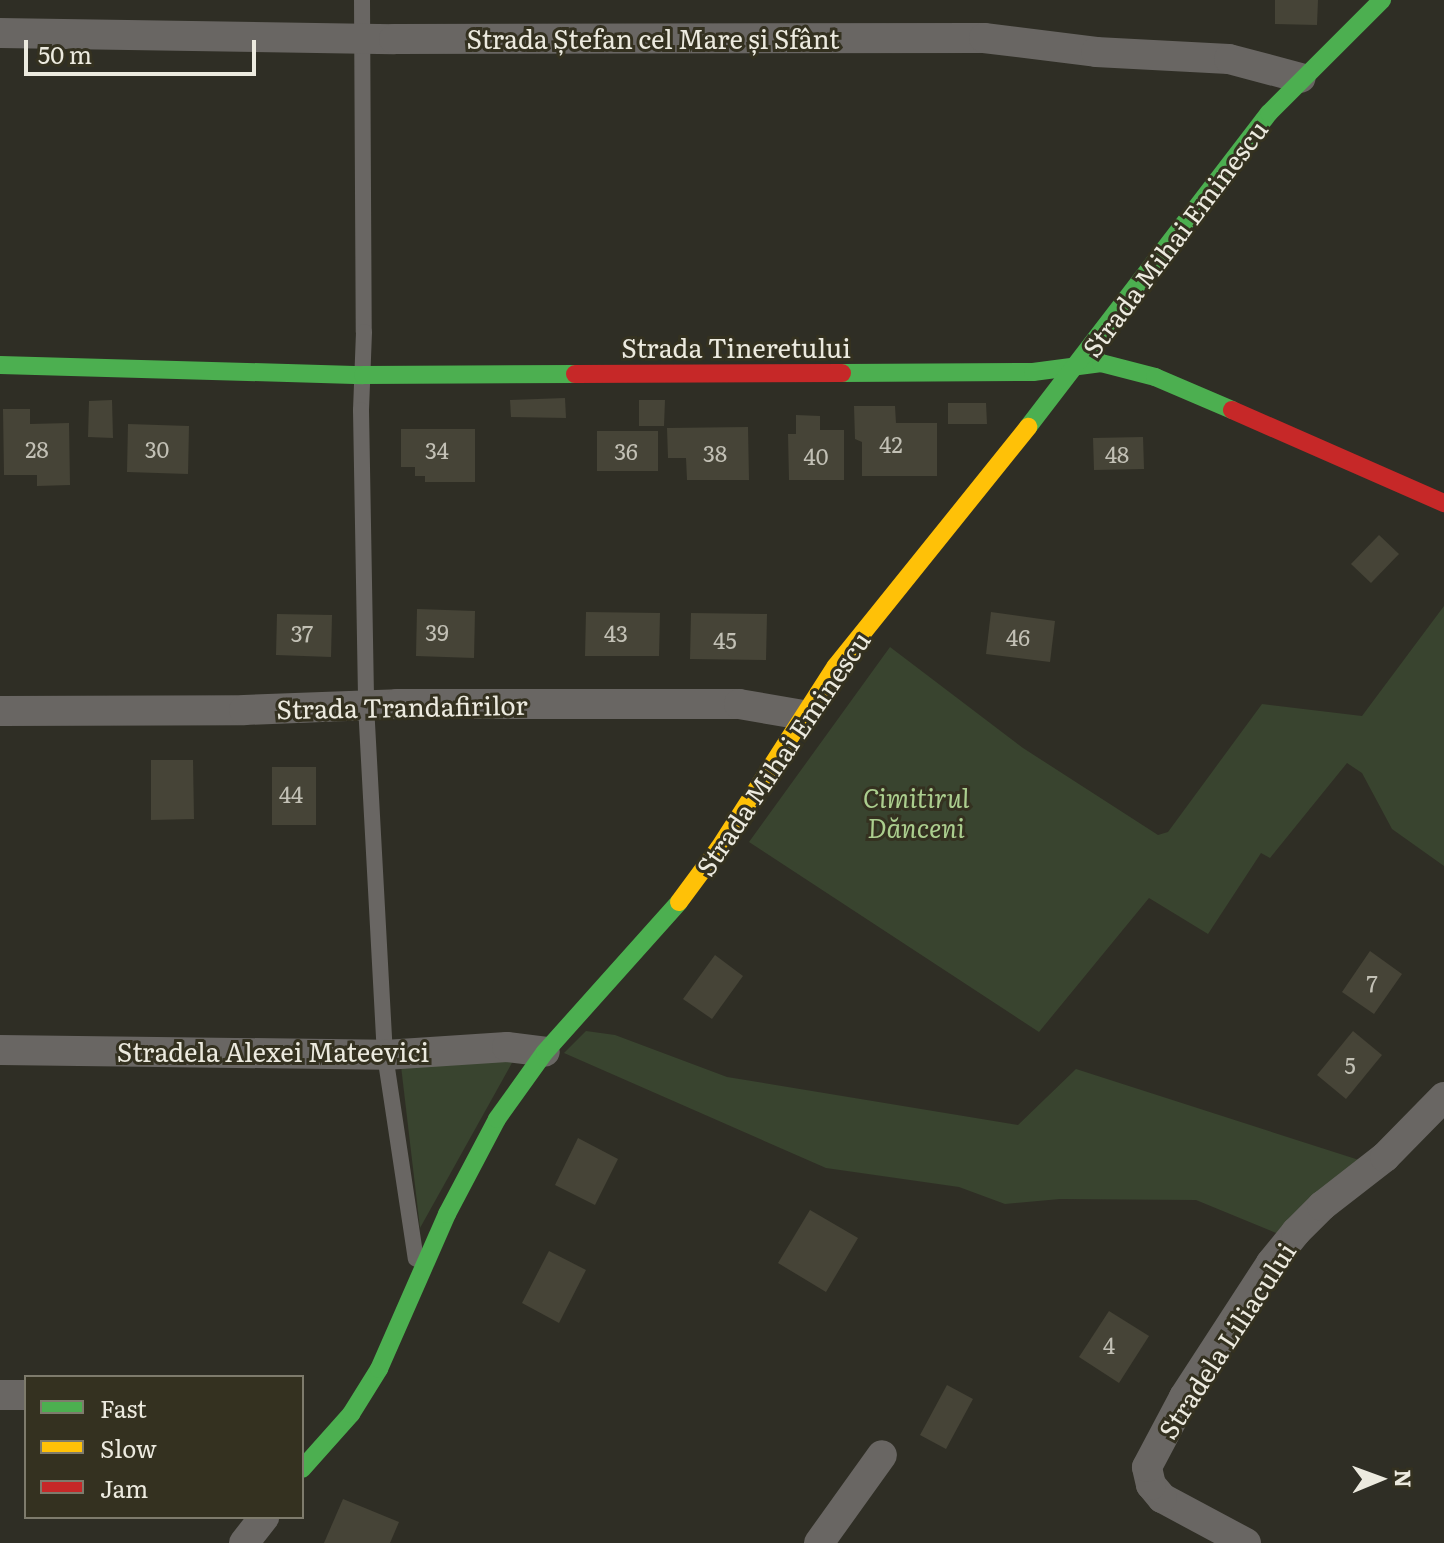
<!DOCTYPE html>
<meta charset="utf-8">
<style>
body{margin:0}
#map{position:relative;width:1444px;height:1543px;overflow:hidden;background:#2f2e25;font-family:Literata,serif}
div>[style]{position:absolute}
.green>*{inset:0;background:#39442f}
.building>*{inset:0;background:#464437}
.lane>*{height:16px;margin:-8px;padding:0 8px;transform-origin:8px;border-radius:8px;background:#696663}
.street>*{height:30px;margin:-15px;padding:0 15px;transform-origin:15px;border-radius:15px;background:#696663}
.fast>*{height:18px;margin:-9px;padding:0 9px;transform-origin:9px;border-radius:9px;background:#4caf50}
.slow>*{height:18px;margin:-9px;padding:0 9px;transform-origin:9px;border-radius:9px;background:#ffc107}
.jam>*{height:18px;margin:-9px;padding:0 9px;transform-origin:9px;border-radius:9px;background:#c62828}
span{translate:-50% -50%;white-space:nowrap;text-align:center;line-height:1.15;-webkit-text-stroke:6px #343120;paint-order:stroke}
.number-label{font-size:22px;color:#c2c0b5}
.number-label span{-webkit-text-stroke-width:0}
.street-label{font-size:26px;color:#eceadf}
.park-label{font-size:26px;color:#abce8e;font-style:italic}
.legend{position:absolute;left:24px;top:1375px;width:280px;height:144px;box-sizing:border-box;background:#343120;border:2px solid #7e7b6c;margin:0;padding:10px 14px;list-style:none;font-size:24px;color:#eceadf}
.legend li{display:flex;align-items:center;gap:16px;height:40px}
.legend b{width:40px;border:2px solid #7e7b6c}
.north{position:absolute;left:1340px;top:1439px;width:80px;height:80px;-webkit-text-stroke:6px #343120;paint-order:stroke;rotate:89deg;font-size:22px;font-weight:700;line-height:32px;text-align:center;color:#eceadf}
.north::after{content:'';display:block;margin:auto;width:28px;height:36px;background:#eceadf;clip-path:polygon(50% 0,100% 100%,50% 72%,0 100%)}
.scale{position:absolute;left:24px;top:40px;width:232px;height:36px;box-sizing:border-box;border:4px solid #eceadf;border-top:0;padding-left:10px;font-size:24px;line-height:28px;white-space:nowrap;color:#eceadf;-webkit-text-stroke:6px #343120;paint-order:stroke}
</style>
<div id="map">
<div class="green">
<div style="clip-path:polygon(1444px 606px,1444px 866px,1392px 829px,1362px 773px,1347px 763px,1270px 858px,1261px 853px,1208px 934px,1149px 898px,1039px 1032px,749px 842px,890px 647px,1023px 748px,1158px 835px,1168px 832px,1262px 704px,1362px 716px)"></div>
<div style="clip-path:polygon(586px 1031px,615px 1035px,727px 1077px,1018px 1125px,1076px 1069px,1359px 1160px,1281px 1235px,1196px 1200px,1060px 1199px,1005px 1204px,959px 1187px,826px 1168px,564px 1053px)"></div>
<div style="clip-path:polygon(513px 1061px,420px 1228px,401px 1066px)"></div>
</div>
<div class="building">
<div style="clip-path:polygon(1275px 0,1318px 0,1317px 25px,1275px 24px)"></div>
<div style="clip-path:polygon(565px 398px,566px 418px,511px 417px,510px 400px)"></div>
<div style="clip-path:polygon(112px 400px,113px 438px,88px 437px,89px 401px)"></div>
<div style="clip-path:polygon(639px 400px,665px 400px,664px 426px,639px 426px)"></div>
<div style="clip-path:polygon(948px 403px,986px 403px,987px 424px,948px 424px)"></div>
<div style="clip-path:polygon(854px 406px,895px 406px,896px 423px,937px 423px,937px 476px,862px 476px,862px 442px,855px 439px)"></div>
<div style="clip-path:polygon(3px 409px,30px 409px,30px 424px,69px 423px,70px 485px,37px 486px,37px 475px,4px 475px)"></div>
<div style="clip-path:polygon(796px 415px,820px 416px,820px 430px,844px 430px,844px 480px,789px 480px,788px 434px,796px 434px)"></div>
<div style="clip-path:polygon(128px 424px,189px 426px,188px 474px,127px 472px)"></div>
<div style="clip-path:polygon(748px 427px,749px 480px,687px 480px,686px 458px,668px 458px,667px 428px)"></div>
<div style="clip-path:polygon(401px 429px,475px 429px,475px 482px,425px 482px,425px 476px,415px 476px,415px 467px,401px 467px)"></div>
<div style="clip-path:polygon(597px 431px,658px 431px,658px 471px,597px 471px)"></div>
<div style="clip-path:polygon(1143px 437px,1144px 469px,1094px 470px,1093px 438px)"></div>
<div style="clip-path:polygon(1379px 535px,1399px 554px,1371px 583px,1351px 564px)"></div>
<div style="clip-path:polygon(417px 609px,475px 611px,474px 658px,416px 656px)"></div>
<div style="clip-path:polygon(586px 612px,660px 613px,659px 656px,585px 656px)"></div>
<div style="clip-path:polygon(991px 612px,1055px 621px,1050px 662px,986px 654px)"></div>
<div style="clip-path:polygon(691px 613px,767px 614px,766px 660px,690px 659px)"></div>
<div style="clip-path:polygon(277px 614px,332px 615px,331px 657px,276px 655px)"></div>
<div style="clip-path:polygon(151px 760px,193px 760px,194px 819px,151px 820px)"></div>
<div style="clip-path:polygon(272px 767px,316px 767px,316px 825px,272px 825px)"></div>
<div style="clip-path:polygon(1370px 951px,1402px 974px,1374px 1014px,1342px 992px)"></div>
<div style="clip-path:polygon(715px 955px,743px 976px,712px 1019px,683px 999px)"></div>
<div style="clip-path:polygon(1353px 1031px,1382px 1055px,1346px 1099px,1317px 1075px)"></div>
<div style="clip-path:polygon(578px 1138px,618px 1159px,595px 1205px,555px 1185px)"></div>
<div style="clip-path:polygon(810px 1210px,858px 1238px,826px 1292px,778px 1263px)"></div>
<div style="clip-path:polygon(549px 1251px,586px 1270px,559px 1323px,522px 1303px)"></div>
<div style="clip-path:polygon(1109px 1311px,1149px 1336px,1119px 1383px,1079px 1357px)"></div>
<div style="clip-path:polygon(947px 1385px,973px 1399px,946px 1449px,920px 1435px)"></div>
<div style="clip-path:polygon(343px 1499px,399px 1522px,390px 1543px,324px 1543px)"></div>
</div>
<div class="lane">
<div style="left:362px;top:0;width:332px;rotate:89.7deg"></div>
<div style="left:364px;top:332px;width:78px;rotate:92.2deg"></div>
<div style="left:361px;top:410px;width:295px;rotate:89deg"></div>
<div style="left:366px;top:705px;width:351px;rotate:86.9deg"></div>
<div style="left:385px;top:1055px;width:206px;rotate:81.4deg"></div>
</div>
<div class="street">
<div style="left:0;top:33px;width:394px;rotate:0.9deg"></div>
<div style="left:394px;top:39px;width:590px;rotate:-0.1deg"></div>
<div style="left:984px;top:38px;width:113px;rotate:7.1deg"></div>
<div style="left:1096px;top:52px;width:133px;rotate:3deg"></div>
<div style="left:1229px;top:59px;width:74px;rotate:14.8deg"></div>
<div style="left:0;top:711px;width:244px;rotate:-0.2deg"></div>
<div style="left:244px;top:710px;width:153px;rotate:-2.2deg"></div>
<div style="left:397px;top:704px;width:342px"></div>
<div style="left:739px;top:704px;width:65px;rotate:9.8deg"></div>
<div style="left:0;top:1050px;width:385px;rotate:0.7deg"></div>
<div style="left:385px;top:1055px;width:122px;rotate:-3.8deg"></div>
<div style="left:507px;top:1047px;width:38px;rotate:7deg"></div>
<div style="left:0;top:1395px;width:26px"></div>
<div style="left:244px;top:1543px;width:33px;rotate:-52deg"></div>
<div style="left:819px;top:1543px;width:108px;rotate:-54.4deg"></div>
<div style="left:1246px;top:1543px;width:95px;rotate:-151.8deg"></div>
<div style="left:1162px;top:1498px;width:17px;rotate:-130deg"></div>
<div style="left:1151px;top:1485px;width:18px;rotate:-103deg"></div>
<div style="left:1147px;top:1467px;width:79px;rotate:-62.1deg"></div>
<div style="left:1184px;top:1397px;width:160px;rotate:-57deg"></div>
<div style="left:1271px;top:1263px;width:40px;rotate:-51deg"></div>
<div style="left:1296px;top:1232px;width:37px;rotate:-45deg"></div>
<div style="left:1322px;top:1206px;width:80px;rotate:-37.9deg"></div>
<div style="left:1385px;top:1157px;width:84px;rotate:-45.5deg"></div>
</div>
<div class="fast">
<div style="left:0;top:365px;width:363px;rotate:1.6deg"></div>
<div style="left:363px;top:375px;width:212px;rotate:-0.3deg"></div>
<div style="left:842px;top:373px;width:191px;rotate:-0.3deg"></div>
<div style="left:1033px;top:372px;width:69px;rotate:-7.5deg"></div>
<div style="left:1101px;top:363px;width:56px;rotate:14.5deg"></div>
<div style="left:1155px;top:377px;width:84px;rotate:23.2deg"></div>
<div style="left:1028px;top:427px;width:396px;rotate:-52.5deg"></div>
<div style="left:1269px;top:113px;width:160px;rotate:-45deg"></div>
<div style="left:302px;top:1469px;width:74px;rotate:-48.3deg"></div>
<div style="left:351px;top:1414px;width:53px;rotate:-58.1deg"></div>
<div style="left:379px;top:1369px;width:169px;rotate:-66.3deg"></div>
<div style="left:447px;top:1214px;width:107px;rotate:-62.2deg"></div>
<div style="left:497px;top:1119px;width:82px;rotate:-54.4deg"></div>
<div style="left:545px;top:1052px;width:201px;rotate:-48.2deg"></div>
</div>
<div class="slow">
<div style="left:679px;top:902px;width:67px;rotate:-53.5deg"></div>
<div style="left:719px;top:848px;width:216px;rotate:-57.3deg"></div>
<div style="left:836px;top:666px;width:307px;rotate:-51.2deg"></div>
</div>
<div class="jam">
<div style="left:575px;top:374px;width:267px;rotate:-0.2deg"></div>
<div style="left:1232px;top:410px;width:232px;rotate:23.7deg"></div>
</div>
<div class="number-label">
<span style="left:891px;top:444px">42</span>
<span style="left:37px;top:449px">28</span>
<span style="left:157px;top:449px">30</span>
<span style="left:437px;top:450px">34</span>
<span style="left:626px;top:451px">36</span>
<span style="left:715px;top:453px">38</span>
<span style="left:1117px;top:454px">48</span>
<span style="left:816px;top:456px">40</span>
<span style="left:437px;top:632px">39</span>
<span style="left:302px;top:633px">37</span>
<span style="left:616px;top:633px">43</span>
<span style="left:1018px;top:637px">46</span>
<span style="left:725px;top:640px">45</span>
<span style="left:291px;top:794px">44</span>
<span style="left:1372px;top:983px">7</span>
<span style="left:1350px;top:1065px">5</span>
<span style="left:1109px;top:1345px">4</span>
</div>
<div class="street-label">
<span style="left:653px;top:38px">Strada Ștefan cel Mare și Sfânt</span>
<span style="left:1174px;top:238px;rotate:-53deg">Strada Mihai Eminescu</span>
<span style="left:736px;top:347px">Strada Tineretului</span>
<span style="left:402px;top:706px;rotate:-1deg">Strada Trandafirilor</span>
<span style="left:782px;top:753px;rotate:-56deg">Strada Mihai Eminescu</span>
<span style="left:273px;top:1051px">Stradela Alexei Mateevici</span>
<span style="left:1226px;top:1340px;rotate:-57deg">Stradela Liliacului</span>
</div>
<div class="park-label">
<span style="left:916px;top:812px">Cimitirul<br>Dănceni</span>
</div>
<ul class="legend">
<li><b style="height:10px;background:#4caf50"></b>Fast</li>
<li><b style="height:10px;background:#ffc107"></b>Slow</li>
<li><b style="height:10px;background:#c62828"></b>Jam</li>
</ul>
<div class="north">N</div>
<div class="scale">50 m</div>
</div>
